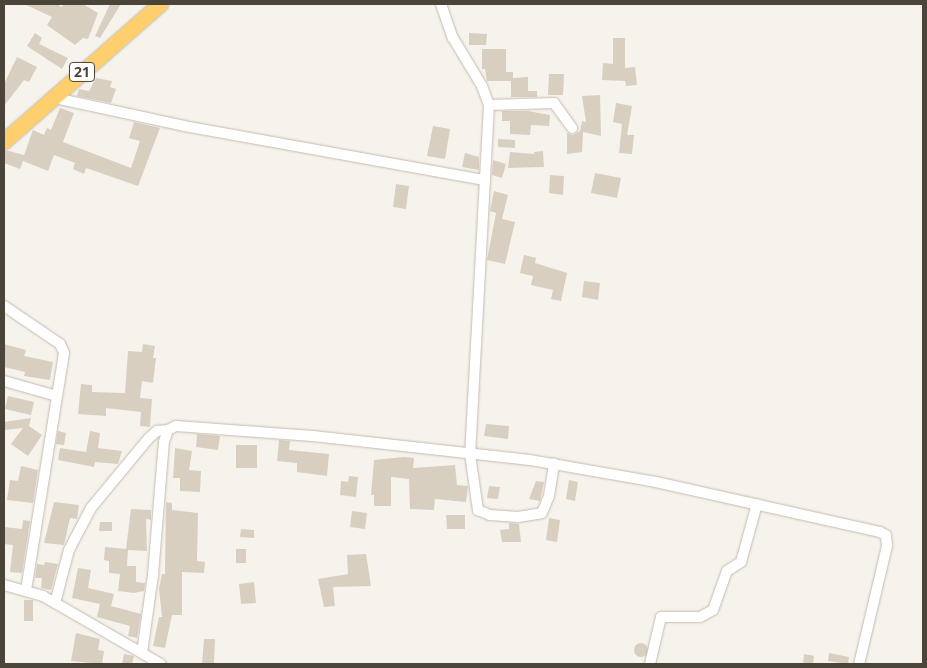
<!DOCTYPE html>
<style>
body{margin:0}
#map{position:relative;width:927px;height:668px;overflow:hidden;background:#f6f3ec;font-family:"Open Sans",sans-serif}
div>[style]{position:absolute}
.building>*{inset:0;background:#d8cfc1}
.round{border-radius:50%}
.roads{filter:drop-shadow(0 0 1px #c2bbae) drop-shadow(0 0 1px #c2bbae)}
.minor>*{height:10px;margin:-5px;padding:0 5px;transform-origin:5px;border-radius:5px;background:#fff}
.highway>*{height:15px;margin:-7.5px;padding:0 7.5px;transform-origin:7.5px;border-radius:7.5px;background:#ffcf6e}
span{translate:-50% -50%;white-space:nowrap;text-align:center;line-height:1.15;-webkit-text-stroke:4.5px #fff;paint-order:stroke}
.shield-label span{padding:1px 4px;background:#fff;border:1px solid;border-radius:4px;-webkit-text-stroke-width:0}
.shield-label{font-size:14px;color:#4b4439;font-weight:700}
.frame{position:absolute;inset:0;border:5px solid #4b4439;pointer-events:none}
</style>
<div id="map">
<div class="building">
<div style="clip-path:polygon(24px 4px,56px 4px,62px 7px,64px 4px,83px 4px,98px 13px,88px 39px,83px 38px,75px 45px,47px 25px,52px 17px)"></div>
<div style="clip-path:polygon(110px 4px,121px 4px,100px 38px,95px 36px)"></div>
<div style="clip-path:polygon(35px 33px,42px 38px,39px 44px,68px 58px,62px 69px,27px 46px)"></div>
<div style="clip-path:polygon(469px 33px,487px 34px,486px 45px,469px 45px)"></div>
<div style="clip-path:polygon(613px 38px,625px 38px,625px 68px,635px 67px,637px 85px,626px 86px,625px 81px,602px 80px,603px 63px,613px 64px)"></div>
<div style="clip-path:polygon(482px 49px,506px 49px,506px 72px,513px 72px,513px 78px,528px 77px,528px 91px,537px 91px,537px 97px,511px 97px,511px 81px,487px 81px,485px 69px,482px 69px)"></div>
<div style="clip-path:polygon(17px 57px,37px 67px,29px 82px,24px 80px,4px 106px,4px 84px)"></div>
<div style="clip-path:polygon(549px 74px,564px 74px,563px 95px,548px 95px)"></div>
<div style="clip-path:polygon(96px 78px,112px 81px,110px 87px,116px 89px,111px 103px,77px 96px,79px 89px,89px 91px)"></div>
<div style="clip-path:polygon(600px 95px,601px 136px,583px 132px,582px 152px,567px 154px,567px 133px,573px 135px,580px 131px,582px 121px,586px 122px,582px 96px)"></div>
<div style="clip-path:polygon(616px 103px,632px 106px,627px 135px,634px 135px,632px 154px,619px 153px,622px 124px,613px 122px)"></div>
<div style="clip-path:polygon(60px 108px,74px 113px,63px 142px,131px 168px,140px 141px,129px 138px,134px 122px,160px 128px,138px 186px,86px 168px,84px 174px,73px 169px,75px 163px,54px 155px,48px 171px,23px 161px,20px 169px,4px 163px,5px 150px,24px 155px,33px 130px,44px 135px,47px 128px,51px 130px)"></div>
<div style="clip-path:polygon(502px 111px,528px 111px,550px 115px,549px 126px,531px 125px,530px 135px,510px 134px,510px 121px,502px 121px)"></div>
<div style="clip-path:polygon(433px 126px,450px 129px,445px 159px,427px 156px)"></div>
<div style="clip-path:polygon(498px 139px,515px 140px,515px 148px,498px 147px)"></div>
<div style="clip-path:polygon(543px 151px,544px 167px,508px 168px,510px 152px,534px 154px,534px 152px)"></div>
<div style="clip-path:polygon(465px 153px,479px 157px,479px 170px,462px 167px)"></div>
<div style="clip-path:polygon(493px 160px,506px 164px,502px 178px,492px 175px)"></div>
<div style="clip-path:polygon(595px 173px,621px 178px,617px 198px,591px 193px)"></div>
<div style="clip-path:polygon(550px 175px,564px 176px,563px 195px,549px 193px)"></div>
<div style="clip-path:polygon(396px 184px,409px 186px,406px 209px,393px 207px)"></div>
<div style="clip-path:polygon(494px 191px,508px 195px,502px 219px,515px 222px,505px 264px,487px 260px,496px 213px,490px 211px)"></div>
<div style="clip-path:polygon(524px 255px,536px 258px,535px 263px,567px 273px,561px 301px,551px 299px,553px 290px,531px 285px,533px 276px,520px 273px)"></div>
<div style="clip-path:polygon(584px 281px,600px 283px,598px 300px,582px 297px)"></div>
<div style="clip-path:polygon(4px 344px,26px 350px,24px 356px,53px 362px,50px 380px,24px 376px,25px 372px,4px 367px)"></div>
<div style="clip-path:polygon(143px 344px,155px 346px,153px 358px,156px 358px,153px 383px,142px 381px,140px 398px,152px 399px,150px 427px,140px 426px,141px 412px,106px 408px,106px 416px,78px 414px,81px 384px,92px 385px,92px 392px,125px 393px,128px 351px,142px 352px)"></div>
<div style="clip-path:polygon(8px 396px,34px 402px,31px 415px,5px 409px)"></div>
<div style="clip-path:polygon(31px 418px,29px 426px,42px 435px,28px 456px,11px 444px,23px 428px,4px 430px,4px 422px)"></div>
<div style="clip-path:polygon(486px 424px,509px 426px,508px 439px,484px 436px)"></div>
<div style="clip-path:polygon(58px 431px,66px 433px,64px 445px,56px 444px)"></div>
<div style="clip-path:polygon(90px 431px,100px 433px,98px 448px,122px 451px,118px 464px,95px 462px,94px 467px,58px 460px,60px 448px,86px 452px)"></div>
<div style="clip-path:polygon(197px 434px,220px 436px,218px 450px,196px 447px)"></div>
<div style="clip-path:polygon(279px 440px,290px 441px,289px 450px,329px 454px,327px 476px,297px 472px,297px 463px,277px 461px)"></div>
<div style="clip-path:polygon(236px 445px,257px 445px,257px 468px,236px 468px)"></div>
<div style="clip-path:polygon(175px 448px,192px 451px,189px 470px,201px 471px,200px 492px,180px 491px,180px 478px,173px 478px)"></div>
<div style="clip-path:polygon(404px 457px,414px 458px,413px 468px,455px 465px,457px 485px,468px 486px,466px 502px,435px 499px,434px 510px,410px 509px,409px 479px,391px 477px,391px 506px,374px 506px,374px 495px,371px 495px,374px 460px)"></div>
<div style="clip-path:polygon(21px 466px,38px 470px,33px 503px,7px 500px,10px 480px,18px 481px)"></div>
<div style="clip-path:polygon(349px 476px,358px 477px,356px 497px,340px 495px,341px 481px,348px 482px)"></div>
<div style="clip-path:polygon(569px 480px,578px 482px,575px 501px,566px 499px)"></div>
<div style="clip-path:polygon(536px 481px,544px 482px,540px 501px,529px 499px)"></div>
<div style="clip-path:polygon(489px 486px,500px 487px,498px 499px,487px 498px)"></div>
<div style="clip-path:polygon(54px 502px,79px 505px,77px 519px,70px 518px,64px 545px,44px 543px)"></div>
<div style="clip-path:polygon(166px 502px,172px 503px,172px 510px,198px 513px,197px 561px,205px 562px,204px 573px,182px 572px,182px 615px,172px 615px,165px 648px,153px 646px,159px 617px,162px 617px,159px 589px,162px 574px,165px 574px)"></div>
<div style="clip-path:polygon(131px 509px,151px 510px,151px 520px,146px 519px,147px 551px,128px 550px,127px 566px,136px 566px,136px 582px,145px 583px,144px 591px,134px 593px,118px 591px,120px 574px,109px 573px,109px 561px,104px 560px,105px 547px,126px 549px)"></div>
<div style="clip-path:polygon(352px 511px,367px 513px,365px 529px,350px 527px)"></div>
<div style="clip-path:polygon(446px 515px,465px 515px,465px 529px,447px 529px)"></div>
<div style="clip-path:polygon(549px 518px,560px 520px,557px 542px,546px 540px)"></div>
<div style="clip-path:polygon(23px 520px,30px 521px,22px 573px,10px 572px,13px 545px,4px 544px,4px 527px,22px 529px)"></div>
<div style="clip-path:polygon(100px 522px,112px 522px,112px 531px,99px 531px)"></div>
<div style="clip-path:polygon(509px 523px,519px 524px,521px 542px,502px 542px,500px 530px,509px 529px)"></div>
<div style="clip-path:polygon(241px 529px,254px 530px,254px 538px,240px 537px)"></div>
<div style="clip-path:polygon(236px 549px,246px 549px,246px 563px,236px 563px)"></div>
<div style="clip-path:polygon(366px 554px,371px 586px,333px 587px,335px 606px,324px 607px,318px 579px,348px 574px,347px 555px)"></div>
<div style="clip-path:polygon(45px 562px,58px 564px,51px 590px,41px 588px,42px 578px,35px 578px,37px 564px,44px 565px)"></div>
<div style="clip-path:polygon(78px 568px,91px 570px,88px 588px,114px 594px,111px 606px,141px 614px,137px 638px,128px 636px,130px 626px,97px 617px,100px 604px,72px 598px)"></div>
<div style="clip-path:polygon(254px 582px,256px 603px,241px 604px,239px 584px)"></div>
<div style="clip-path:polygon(24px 600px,33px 600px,33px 621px,24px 621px)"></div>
<div style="clip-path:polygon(76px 633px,100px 639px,98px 650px,104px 651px,102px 664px,71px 661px)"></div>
<div style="clip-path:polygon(204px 639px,215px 639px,214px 664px,202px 664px)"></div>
<div class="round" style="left:634px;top:643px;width:14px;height:14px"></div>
<div style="clip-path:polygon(829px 653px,849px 657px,848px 664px,828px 661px)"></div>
<div style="clip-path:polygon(124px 654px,134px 656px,132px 664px,122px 664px)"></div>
<div style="clip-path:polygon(804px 654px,814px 656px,813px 664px,803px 664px)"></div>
</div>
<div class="roads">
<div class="minor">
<div style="left:441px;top:4px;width:36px;rotate:71deg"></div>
<div style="left:453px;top:38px;width:56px;rotate:58.9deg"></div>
<div style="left:482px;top:86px;width:20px;rotate:70deg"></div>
<div style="left:489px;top:105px;width:350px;rotate:93.1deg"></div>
<div style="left:470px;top:454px;width:57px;rotate:81.9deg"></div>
<div style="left:478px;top:510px;width:13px;rotate:23deg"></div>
<div style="left:490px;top:515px;width:28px;rotate:4deg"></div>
<div style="left:518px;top:517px;width:24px;rotate:-9deg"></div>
<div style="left:542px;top:513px;width:18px;rotate:-68deg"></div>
<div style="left:549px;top:496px;width:33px;rotate:-81deg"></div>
<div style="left:55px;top:98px;width:132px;rotate:12.2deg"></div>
<div style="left:184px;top:126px;width:306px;rotate:10.2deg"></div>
<div style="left:489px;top:105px;width:65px;rotate:-1.8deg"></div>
<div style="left:554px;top:103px;width:31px;rotate:54deg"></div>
<div style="left:4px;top:306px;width:68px;rotate:34.2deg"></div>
<div style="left:60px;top:344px;width:10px;rotate:66deg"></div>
<div style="left:64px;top:353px;width:240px;rotate:99.1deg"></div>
<div style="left:4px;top:381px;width:55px;rotate:15.8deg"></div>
<div style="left:4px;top:585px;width:41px;rotate:15.8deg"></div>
<div style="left:43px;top:596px;width:136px;rotate:30deg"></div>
<div style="left:55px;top:603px;width:55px;rotate:-75.2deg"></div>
<div style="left:69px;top:550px;width:47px;rotate:-62.4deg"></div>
<div style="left:91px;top:508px;width:91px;rotate:-50.4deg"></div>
<div style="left:149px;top:438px;width:11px;rotate:-41deg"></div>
<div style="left:157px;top:431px;width:11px;rotate:-5deg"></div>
<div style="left:142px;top:653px;width:79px;rotate:-82deg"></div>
<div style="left:153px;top:575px;width:133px;rotate:-85.3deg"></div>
<div style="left:164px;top:442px;width:13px;rotate:-72deg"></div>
<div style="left:168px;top:430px;width:9px;rotate:-27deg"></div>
<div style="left:176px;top:426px;width:137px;rotate:4.2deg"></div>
<div style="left:313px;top:436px;width:218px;rotate:6.3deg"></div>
<div style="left:530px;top:460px;width:128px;rotate:9.9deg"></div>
<div style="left:656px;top:482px;width:230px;rotate:12.6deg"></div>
<div style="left:880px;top:532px;width:7px;rotate:27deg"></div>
<div style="left:886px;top:535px;width:11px;rotate:85deg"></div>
<div style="left:887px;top:546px;width:121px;rotate:103.3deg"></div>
<div style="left:650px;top:664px;width:48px;rotate:-76.8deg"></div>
<div style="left:661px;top:617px;width:39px"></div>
<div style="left:700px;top:617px;width:15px;rotate:-28deg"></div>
<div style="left:713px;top:610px;width:41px;rotate:-70.3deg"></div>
<div style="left:727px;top:571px;width:17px;rotate:-33deg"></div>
<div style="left:741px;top:562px;width:60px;rotate:-74.6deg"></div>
</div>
<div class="highway">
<div style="left:4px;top:141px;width:208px;rotate:-41.3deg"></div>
</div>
</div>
<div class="shield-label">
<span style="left:82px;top:72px">21</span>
</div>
<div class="frame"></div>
</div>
